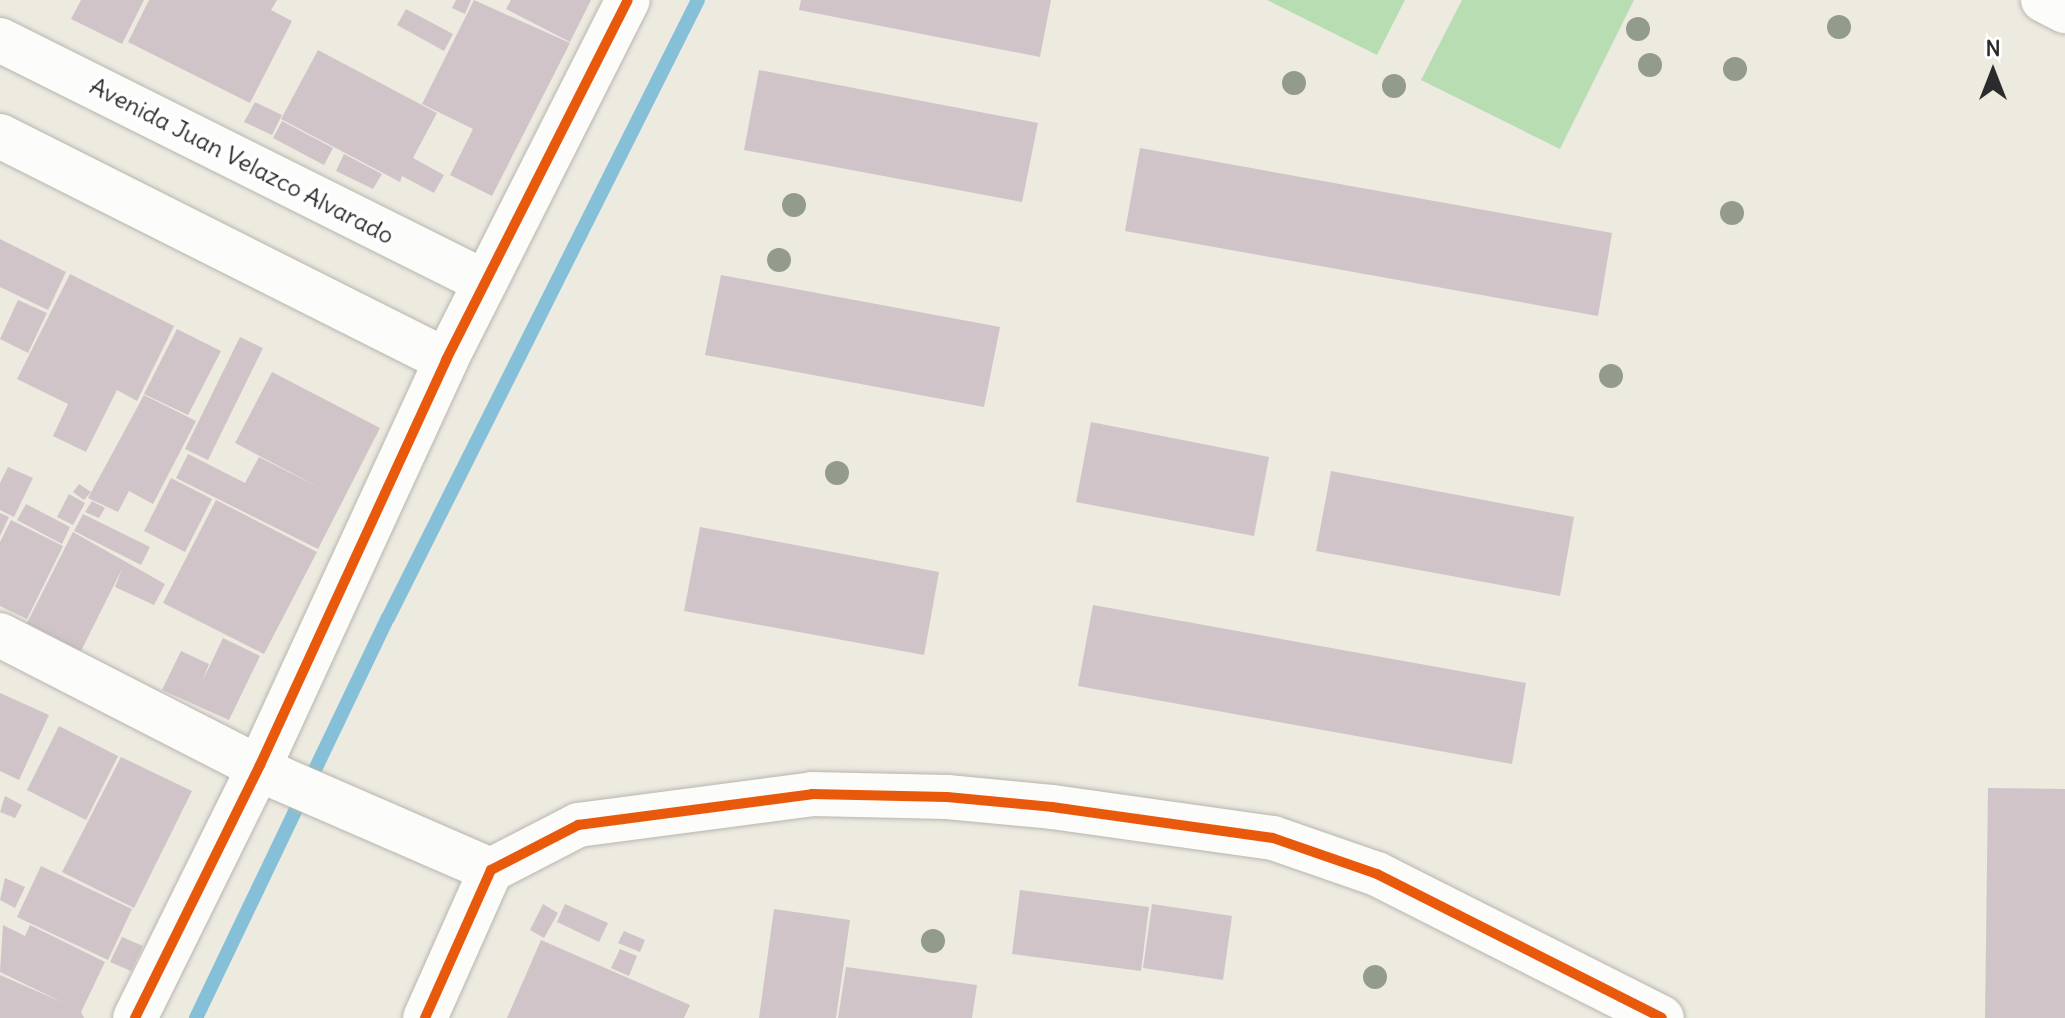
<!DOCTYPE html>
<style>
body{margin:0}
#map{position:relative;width:2065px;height:1018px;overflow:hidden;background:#edeae0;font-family:Delius,sans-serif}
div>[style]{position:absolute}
.green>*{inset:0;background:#b9ddb2}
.stream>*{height:14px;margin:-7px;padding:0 7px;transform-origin:7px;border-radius:7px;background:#85bfd8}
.building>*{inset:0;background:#d0c4c9}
.roads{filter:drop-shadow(0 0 2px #b7b5ae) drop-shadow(0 0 2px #b7b5ae)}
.minor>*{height:44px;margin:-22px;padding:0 22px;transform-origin:22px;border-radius:22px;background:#fcfcfa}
.tertiary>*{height:44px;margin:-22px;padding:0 22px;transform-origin:22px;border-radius:22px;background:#fcfcfa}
.cycleway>*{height:10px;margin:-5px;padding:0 5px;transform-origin:5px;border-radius:5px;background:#e8590c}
.trees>*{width:24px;height:24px;margin:-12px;border-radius:50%;background:#939c8c}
span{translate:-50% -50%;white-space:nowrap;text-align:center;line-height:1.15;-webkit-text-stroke:7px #fff;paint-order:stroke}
.street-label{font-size:24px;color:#2b2b2b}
.north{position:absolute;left:1953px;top:32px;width:80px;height:80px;-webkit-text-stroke:6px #fff;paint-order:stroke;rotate:0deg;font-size:22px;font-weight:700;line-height:32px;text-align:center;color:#2b2b2b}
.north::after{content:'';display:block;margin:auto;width:28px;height:36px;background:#2b2b2b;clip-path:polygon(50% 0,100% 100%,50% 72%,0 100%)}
</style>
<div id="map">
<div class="green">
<div style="clip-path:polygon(1267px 0,1405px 0,1377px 55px)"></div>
<div style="clip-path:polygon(1462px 0,1634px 0,1560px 149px,1421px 80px)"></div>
</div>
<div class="stream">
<div style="left:196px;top:1018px;width:444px;rotate:-64.4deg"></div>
<div style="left:388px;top:618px;width:691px;rotate:-63.36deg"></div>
</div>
<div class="building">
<div style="clip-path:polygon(81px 0,144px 0,122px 44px,71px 19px)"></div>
<div style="clip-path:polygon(149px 0,277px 0,271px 10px,292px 21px,250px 103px,128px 42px)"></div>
<div style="clip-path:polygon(456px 0,471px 0,465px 14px,452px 8px)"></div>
<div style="clip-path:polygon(474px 0,570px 43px,492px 196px,450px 175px,473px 129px,422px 104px)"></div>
<div style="clip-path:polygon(511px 0,591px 0,570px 42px,506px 9px)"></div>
<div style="clip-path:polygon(801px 0,1051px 0,1040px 57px,799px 10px)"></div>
<div style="clip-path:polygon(406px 9px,453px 34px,444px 51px,397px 25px)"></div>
<div style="clip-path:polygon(318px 50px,437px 113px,413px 158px,444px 175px,434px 193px,402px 176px,400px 182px,281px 119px)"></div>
<div style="clip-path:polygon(759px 70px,1038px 123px,1022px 202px,744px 150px)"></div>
<div style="clip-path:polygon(255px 102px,282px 115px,272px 135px,244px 122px)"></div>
<div style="clip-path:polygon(282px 121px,333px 148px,324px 165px,273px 138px)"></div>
<div style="clip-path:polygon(1140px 148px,1612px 233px,1598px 316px,1125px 231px)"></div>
<div style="clip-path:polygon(344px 154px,382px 174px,373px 189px,336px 171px)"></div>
<div style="clip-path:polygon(0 239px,66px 272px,48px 310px,0 287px)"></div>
<div style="clip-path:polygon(70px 274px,174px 326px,137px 401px,117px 390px,86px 452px,53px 436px,68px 404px,17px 379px)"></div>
<div style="clip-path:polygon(721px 275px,1000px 327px,984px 407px,705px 355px)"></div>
<div style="clip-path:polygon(18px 300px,47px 313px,28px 353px,0 339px)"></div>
<div style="clip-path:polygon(177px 329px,221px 351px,188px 415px,144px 394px)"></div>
<div style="clip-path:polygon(240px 337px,263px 348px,208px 460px,185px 449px)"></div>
<div style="clip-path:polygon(272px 372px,380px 428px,318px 549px,176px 478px,188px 454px,245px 483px,259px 457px,322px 489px,235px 443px)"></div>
<div style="clip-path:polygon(144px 395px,196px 421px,153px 504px,129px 491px,118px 512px,88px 498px)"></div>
<div style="clip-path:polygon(1091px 422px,1269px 457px,1254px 536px,1076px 502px)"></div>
<div style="clip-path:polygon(8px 467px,33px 478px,14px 517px,0 510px,0 483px)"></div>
<div style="clip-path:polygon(1331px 471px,1574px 517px,1560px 596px,1316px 551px)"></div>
<div style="clip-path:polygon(171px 478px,212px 499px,185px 552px,144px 531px)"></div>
<div style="clip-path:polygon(79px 484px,91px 492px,84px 500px,73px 492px)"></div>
<div style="clip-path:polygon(69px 494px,85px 503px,73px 525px,57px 517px)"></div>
<div style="clip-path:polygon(216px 500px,317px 552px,264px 654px,163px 603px)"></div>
<div style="clip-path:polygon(92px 501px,105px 508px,99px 518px,85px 512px)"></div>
<div style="clip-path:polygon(26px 504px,70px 527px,62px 544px,17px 520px)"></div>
<div style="clip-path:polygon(0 513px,9px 517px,0 536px)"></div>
<div style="clip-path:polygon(83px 514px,150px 547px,141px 565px,74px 531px)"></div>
<div style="clip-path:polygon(11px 520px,63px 546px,27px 619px,0 606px,0 542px)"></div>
<div style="clip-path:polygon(700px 527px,939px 572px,924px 655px,684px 611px)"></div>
<div style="clip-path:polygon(73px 532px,165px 584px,154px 605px,115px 587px,122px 569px,81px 651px,27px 623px)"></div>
<div style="clip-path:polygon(1093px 605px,1526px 683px,1512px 764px,1078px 686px)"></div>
<div style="clip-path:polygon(223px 638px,260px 656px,229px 720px,162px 690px,181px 651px,209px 664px,202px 682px)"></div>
<div style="clip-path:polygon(0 693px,49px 715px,19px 780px,0 771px)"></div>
<div style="clip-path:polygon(59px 726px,118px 756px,86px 820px,27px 790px)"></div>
<div style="clip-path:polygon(121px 757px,192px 791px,134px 908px,62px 872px)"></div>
<div style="clip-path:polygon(1988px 788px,2065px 789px,2065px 1018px,1985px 1018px)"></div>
<div style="clip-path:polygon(5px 796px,22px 805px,15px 818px,0 812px)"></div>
<div style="clip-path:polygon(41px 866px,132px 909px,108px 960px,17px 917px)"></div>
<div style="clip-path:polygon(5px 878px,25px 887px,15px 908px,0 900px)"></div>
<div style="clip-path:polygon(1020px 890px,1149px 907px,1141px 971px,1012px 954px)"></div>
<div style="clip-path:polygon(543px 904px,558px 913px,544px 938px,530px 930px)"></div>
<div style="clip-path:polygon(565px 904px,608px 923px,599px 942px,557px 922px)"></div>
<div style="clip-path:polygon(1152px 904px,1232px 916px,1223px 980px,1143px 968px)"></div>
<div style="clip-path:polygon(774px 909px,850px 920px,836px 1018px,759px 1018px)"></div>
<div style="clip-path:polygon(3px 925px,25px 936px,30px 925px,105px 962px,81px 1012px,84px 1018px,0 1018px,0 975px,64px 1003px,0 972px)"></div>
<div style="clip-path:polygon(624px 931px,645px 940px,640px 952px,618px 943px)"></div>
<div style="clip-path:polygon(122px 937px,143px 946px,131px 971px,110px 962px)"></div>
<div style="clip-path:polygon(541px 940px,690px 1005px,684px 1018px,507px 1018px)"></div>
<div style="clip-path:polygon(620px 949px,637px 956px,629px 976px,611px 968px)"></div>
<div style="clip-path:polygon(846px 967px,977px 985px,972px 1018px,838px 1018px)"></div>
</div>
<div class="roads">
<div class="minor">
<div style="left:2043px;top:0;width:25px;rotate:27deg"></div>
<div style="left:0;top:635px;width:314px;rotate:27.1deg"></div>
<div style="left:279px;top:778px;width:231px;rotate:23.5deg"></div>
<div style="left:425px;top:1018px;width:162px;rotate:-66deg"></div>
<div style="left:491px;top:870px;width:98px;rotate:-27.3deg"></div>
<div style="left:578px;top:825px;width:236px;rotate:-7.5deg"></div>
<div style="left:812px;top:794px;width:135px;rotate:1.3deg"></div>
<div style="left:947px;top:797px;width:105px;rotate:5.4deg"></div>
<div style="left:1052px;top:807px;width:223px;rotate:8deg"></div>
<div style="left:1273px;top:838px;width:110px;rotate:19.1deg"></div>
<div style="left:1377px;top:874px;width:319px;rotate:26.8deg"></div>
</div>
<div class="tertiary">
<div style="left:0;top:40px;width:542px;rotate:26.52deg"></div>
<div style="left:0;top:136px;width:499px;rotate:26.7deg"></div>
<div style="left:135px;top:1018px;width:282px;rotate:-63.7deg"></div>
<div style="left:260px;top:765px;width:446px;rotate:-65.3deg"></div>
<div style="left:446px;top:360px;width:403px;rotate:-63.2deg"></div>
</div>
</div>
<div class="cycleway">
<div style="left:135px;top:1018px;width:282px;rotate:-63.7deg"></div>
<div style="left:260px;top:765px;width:446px;rotate:-65.3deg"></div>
<div style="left:446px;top:360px;width:403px;rotate:-63.2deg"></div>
<div style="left:425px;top:1018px;width:162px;rotate:-66deg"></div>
<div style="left:491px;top:870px;width:98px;rotate:-27.3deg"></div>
<div style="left:578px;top:825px;width:236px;rotate:-7.5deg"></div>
<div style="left:812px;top:794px;width:135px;rotate:1.3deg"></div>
<div style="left:947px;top:797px;width:105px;rotate:5.4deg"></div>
<div style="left:1052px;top:807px;width:223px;rotate:8deg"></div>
<div style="left:1273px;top:838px;width:110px;rotate:19.1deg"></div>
<div style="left:1377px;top:874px;width:319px;rotate:26.8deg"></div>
</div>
<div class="trees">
<div style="left:1839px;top:27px"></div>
<div style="left:1638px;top:29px"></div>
<div style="left:1650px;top:65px"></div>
<div style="left:1735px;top:69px"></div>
<div style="left:1294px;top:83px"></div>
<div style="left:1394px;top:86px"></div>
<div style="left:794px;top:205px"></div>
<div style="left:1732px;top:213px"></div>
<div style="left:779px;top:260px"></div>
<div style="left:1611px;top:376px"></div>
<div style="left:837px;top:473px"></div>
<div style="left:933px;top:941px"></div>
<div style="left:1375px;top:977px"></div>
</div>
<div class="street-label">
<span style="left:242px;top:161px;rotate:27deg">Avenida Juan Velazco Alvarado</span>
</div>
<div class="north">N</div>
</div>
